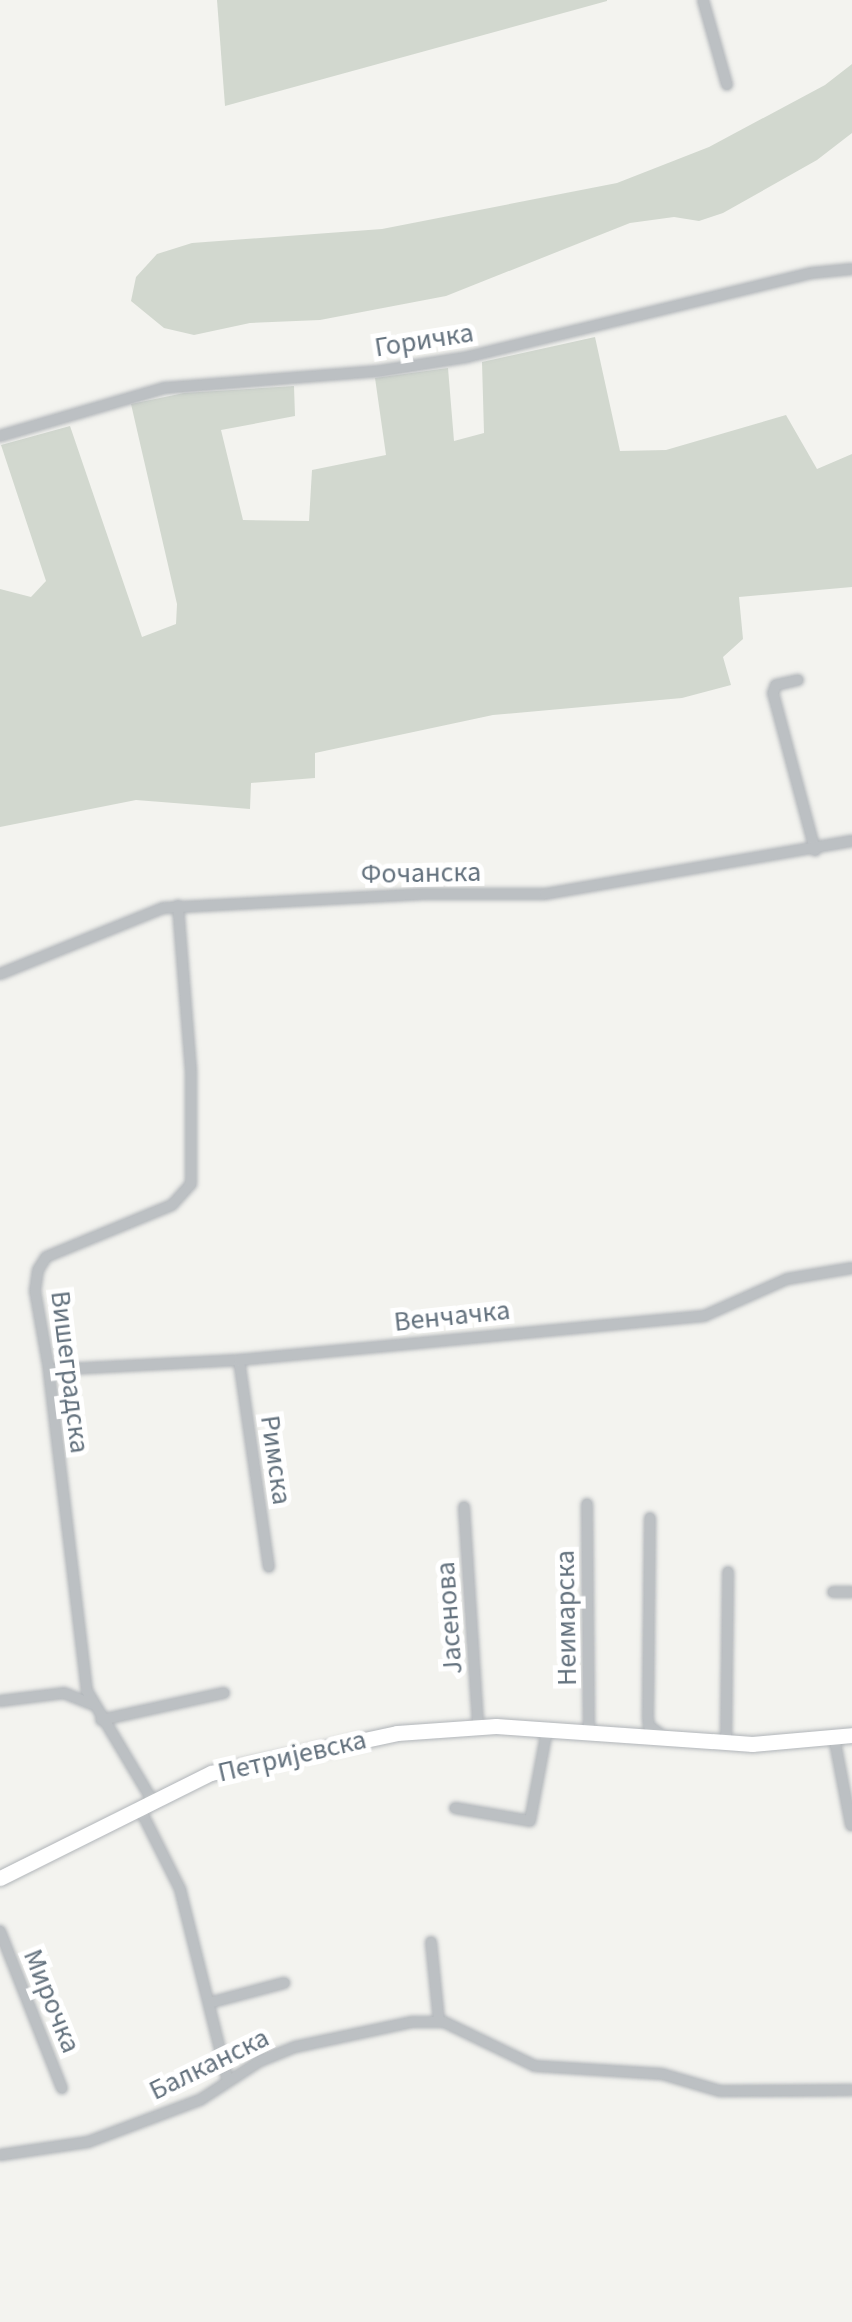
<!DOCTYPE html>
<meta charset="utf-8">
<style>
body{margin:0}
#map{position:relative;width:852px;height:2322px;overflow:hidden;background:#f3f3ef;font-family:"Source Sans 3",sans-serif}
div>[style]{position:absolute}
.green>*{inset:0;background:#d2d8cf}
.roads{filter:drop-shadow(0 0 2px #b1b5b9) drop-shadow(0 0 2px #b1b5b9)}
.street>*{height:10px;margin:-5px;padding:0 5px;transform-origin:5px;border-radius:5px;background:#bcc0c3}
.secondary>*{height:15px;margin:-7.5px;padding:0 7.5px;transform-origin:7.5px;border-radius:7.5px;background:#fff}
span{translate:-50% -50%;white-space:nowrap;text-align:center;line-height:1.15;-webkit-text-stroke:10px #fff;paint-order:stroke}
.street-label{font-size:28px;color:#64727e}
</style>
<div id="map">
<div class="green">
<div style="clip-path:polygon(217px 0,607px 0,607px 1px,225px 106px)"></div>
<div style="clip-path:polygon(852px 64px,852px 133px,817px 160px,723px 213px,699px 221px,674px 217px,630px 223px,446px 296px,320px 320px,250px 323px,194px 335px,164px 328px,131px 301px,136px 277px,157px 254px,192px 243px,382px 229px,617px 183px,709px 147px,825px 85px)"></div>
<div style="clip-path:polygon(595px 337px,620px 451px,666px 450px,786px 415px,817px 469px,852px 454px,852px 587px,739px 597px,743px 639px,723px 657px,731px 685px,682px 698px,493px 715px,315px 753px,315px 778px,251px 783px,250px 809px,136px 800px,0 827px,0 589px,31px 597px,46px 581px,1px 445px,70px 426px,142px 637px,176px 624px,177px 604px,131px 404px,184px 393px,294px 386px,295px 416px,221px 430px,243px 520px,309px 521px,312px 470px,386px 455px,375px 378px,448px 368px,454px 441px,484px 433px,482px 362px)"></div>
</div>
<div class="roads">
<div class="street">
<div style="left:703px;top:0;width:88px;rotate:74.2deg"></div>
<div style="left:0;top:436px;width:171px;rotate:-16.3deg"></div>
<div style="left:164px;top:388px;width:216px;rotate:-4.5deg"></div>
<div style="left:379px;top:371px;width:89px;rotate:-9deg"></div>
<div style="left:467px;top:357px;width:355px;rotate:-13.7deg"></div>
<div style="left:812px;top:273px;width:40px;rotate:-5.7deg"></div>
<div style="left:798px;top:680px;width:23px;rotate:167deg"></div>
<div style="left:776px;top:685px;width:9px;rotate:111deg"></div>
<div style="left:773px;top:693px;width:163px;rotate:75deg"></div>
<div style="left:0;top:974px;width:176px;rotate:-22deg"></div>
<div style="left:163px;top:908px;width:261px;rotate:-3.1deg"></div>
<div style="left:424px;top:894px;width:121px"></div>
<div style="left:545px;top:894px;width:312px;rotate:-9.8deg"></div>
<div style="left:239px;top:1360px;width:209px;rotate:81.8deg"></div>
<div style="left:49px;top:1370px;width:190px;rotate:-3deg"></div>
<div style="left:239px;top:1360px;width:467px;rotate:-5.4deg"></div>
<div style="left:704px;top:1316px;width:91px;rotate:-24deg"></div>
<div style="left:787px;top:1279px;width:66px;rotate:-9.6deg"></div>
<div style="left:587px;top:1504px;width:228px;rotate:89.5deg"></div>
<div style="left:464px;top:1507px;width:219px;rotate:86.3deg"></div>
<div style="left:650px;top:1518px;width:201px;rotate:90.6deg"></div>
<div style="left:648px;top:1719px;width:7px;rotate:82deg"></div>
<div style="left:649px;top:1726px;width:16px;rotate:35deg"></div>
<div style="left:833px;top:1592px;width:19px"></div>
<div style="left:0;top:1701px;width:64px;rotate:-7.1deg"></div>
<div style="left:64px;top:1693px;width:29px;rotate:22deg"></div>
<div style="left:101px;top:1720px;width:126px;rotate:-12.4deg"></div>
<div style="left:834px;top:1737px;width:90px;rotate:79.1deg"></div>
<div style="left:726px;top:1743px;width:171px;rotate:-89.3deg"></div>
<div style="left:152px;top:1800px;width:127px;rotate:-120.8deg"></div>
<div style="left:87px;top:1691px;width:323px;rotate:-96.8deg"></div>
<div style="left:49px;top:1370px;width:80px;rotate:-100deg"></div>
<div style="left:35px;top:1291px;width:21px;rotate:-82deg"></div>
<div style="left:38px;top:1270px;width:15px;rotate:-58deg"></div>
<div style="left:46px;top:1257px;width:136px;rotate:-22.4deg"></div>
<div style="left:172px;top:1205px;width:28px;rotate:-48deg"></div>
<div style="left:191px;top:1184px;width:113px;rotate:-90deg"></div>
<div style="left:191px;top:1071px;width:166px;rotate:-94.5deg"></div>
<div style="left:139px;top:1807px;width:92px;rotate:63.4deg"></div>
<div style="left:180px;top:1889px;width:198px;rotate:76deg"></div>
<div style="left:455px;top:1808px;width:76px;rotate:9.8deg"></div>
<div style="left:530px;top:1821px;width:93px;rotate:-79.4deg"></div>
<div style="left:0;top:1931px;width:169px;rotate:68.5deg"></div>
<div style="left:431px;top:1942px;width:79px;rotate:84.2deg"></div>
<div style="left:209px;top:2003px;width:78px;rotate:-14.9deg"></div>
<div style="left:0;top:2155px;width:89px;rotate:-8.4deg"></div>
<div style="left:88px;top:2142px;width:120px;rotate:-20.6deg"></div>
<div style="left:200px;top:2100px;width:72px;rotate:-33deg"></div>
<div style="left:260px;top:2061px;width:38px;rotate:-22deg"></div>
<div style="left:295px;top:2047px;width:120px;rotate:-12.1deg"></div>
<div style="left:412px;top:2022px;width:32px"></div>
<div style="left:444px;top:2022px;width:101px;rotate:25.8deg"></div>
<div style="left:535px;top:2066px;width:127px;rotate:3.6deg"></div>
<div style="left:662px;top:2074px;width:60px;rotate:16.3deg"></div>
<div style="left:720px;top:2091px;width:132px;rotate:-0.4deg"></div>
</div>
<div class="secondary">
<div style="left:0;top:1878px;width:236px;rotate:-26.5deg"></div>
<div style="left:211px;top:1773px;width:190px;rotate:-12.1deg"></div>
<div style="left:397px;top:1733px;width:99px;rotate:-4deg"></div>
<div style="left:496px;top:1726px;width:257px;rotate:4deg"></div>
<div style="left:752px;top:1744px;width:100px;rotate:-5.1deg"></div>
</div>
</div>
<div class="street-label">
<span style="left:424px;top:340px;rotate:-9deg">Горичка</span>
<span style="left:421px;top:873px;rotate:-1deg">Фочанска</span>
<span style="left:452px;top:1316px;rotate:-6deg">Венчачка</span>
<span style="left:70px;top:1372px;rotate:83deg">Вишеградска</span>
<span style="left:276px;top:1460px;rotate:82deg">Римска</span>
<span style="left:449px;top:1618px;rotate:-94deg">Јасенова</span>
<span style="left:566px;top:1618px;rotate:-91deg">Неимарска</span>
<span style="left:292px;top:1756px;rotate:-13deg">Петријевска</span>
<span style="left:52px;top:2001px;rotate:68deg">Мирочка</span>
<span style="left:209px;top:2064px;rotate:-26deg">Балканска</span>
</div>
</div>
